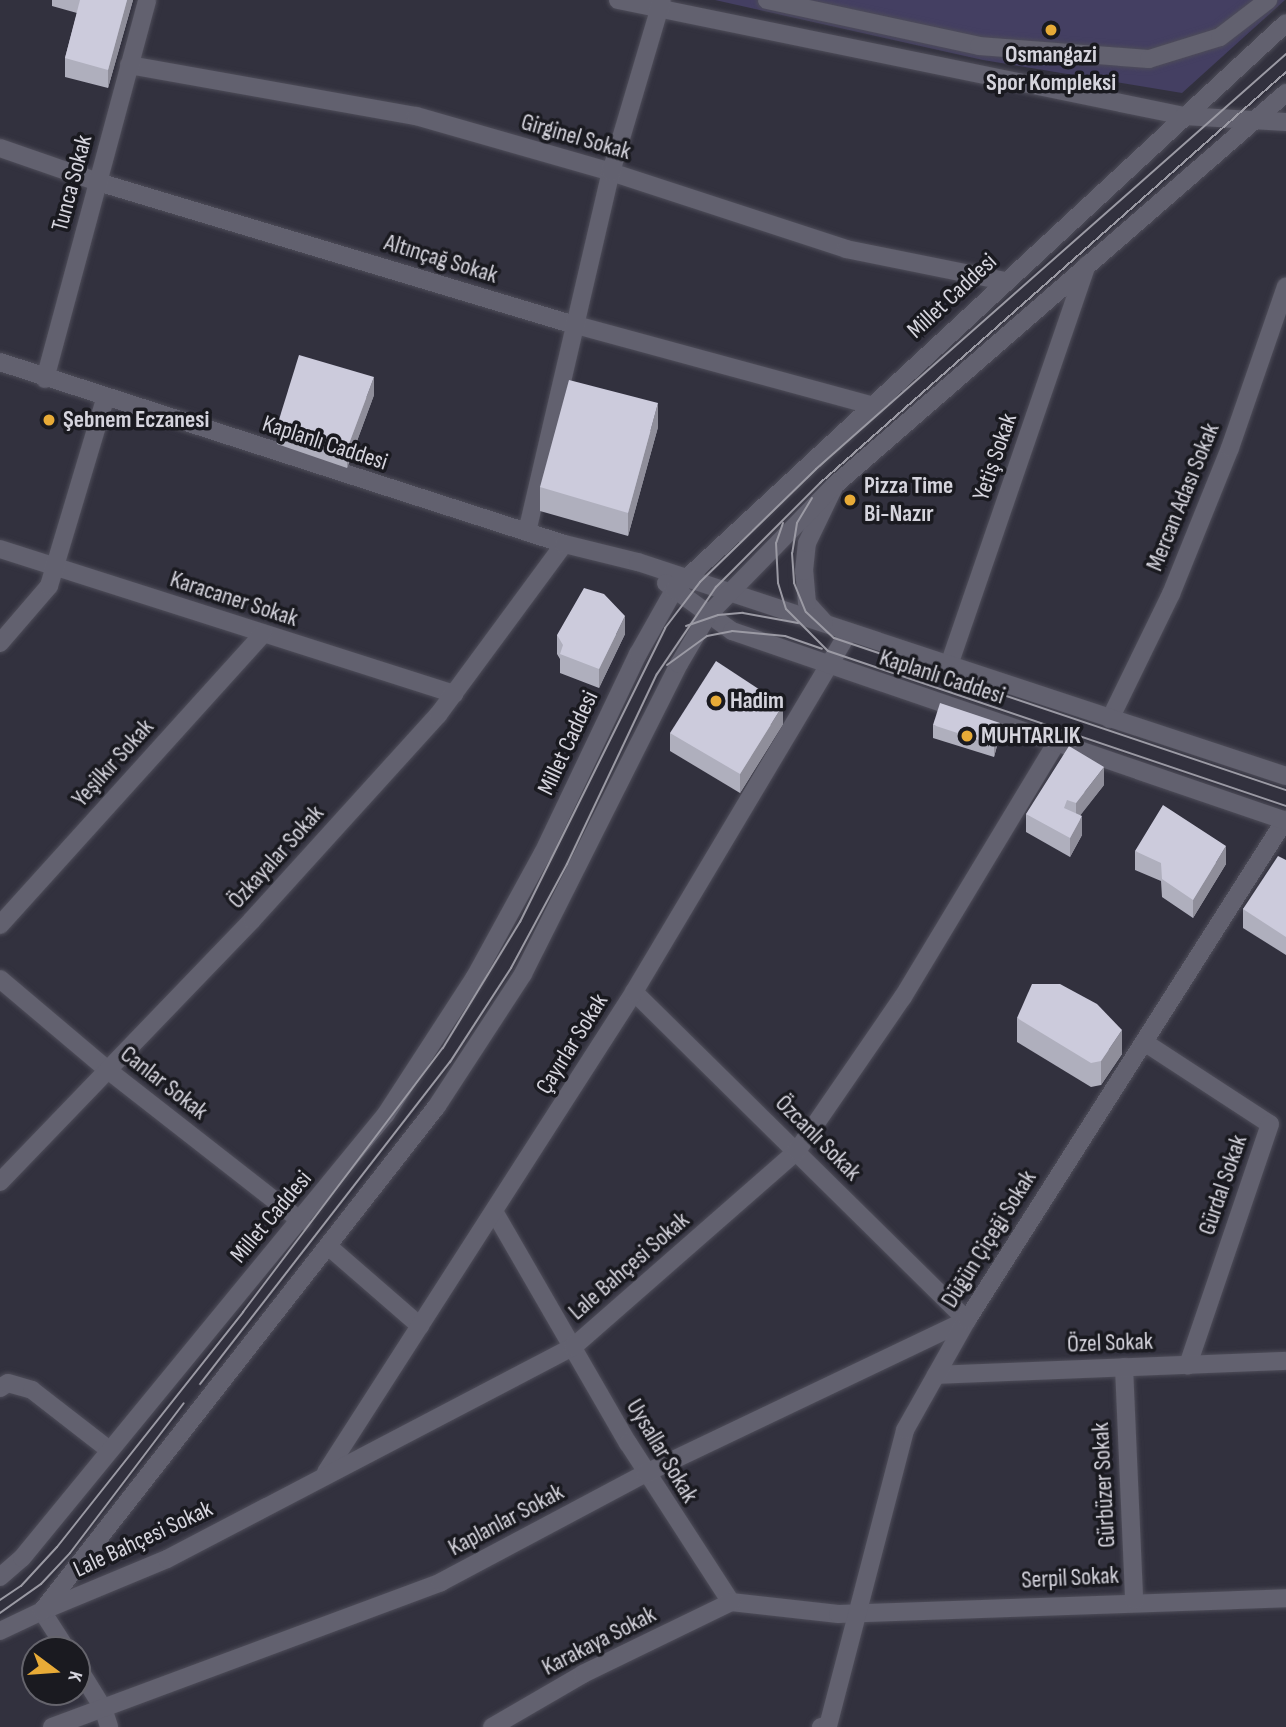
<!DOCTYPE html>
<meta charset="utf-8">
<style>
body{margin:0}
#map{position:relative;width:1286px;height:1727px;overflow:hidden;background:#32313e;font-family:"Sofia Sans Condensed",sans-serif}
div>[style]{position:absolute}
.green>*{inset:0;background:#443f62}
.roads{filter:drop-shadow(0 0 2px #4e4d59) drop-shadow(0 0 2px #4e4d59)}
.street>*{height:18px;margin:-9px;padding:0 9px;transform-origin:9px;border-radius:9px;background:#62616f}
.secondary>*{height:18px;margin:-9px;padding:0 9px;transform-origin:9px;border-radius:9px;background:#62616f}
.tram>*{height:2px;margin:-1px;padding:0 1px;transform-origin:1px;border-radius:1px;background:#9b9aa4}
.wall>*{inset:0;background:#afafbd}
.shaded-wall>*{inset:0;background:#8f8e9a}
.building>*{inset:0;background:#cccbdc}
.dots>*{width:19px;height:19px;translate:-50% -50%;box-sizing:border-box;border:4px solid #1a1a20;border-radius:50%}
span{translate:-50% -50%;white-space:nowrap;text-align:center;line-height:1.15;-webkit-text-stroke:7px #1a1a20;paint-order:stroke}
.poi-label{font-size:24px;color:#d5d4dd;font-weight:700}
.left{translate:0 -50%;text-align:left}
.street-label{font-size:24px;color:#d5d4dd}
.north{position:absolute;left:21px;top:1636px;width:70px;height:70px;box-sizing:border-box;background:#1a1a20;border:2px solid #65646c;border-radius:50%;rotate:106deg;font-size:19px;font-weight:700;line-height:28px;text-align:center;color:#d5d4dd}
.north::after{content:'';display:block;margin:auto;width:24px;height:32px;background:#e8ab37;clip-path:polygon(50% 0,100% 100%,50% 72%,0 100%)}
</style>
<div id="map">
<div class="green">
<div style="clip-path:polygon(715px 0,1285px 0,1182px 93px,983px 60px)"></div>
</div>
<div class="roads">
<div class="street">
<div style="left:618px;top:0;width:578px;rotate:11.58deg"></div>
<div style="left:1184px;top:116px;width:102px;rotate:3.4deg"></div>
<div style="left:767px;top:0;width:217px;rotate:12.2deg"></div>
<div style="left:979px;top:46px;width:170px;rotate:4.4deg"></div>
<div style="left:1149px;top:59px;width:74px;rotate:-17.2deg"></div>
<div style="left:1220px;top:37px;width:61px;rotate:-37.6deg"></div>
<div style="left:129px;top:65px;width:291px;rotate:10.1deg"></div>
<div style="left:416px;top:116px;width:203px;rotate:16deg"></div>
<div style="left:611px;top:172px;width:247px;rotate:18.1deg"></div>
<div style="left:846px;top:249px;width:161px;rotate:11.4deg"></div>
<div style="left:0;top:148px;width:104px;rotate:19.1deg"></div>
<div style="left:98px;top:182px;width:499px;rotate:16.7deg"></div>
<div style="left:576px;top:325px;width:306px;rotate:15.2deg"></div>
<div style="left:45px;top:379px;width:392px;rotate:-74.9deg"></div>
<div style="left:527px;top:532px;width:370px;rotate:-76.9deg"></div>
<div style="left:611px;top:172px;width:179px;rotate:-73.5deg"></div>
<div style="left:0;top:549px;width:477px;rotate:17.7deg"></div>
<div style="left:0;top:643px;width:75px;rotate:-49.3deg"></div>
<div style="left:49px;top:586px;width:195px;rotate:-73.3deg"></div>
<div style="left:949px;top:665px;width:423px;rotate:-71deg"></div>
<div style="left:1110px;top:719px;width:139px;rotate:-64deg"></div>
<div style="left:1171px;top:594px;width:157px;rotate:-68deg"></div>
<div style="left:1230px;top:448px;width:171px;rotate:-70.9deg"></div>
<div style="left:0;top:925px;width:392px;rotate:-47.9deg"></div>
<div style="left:0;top:979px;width:143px;rotate:40.2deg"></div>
<div style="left:109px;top:1071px;width:244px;rotate:38deg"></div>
<div style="left:634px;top:992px;width:467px;rotate:44.6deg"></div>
<div style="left:1144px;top:1042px;width:150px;rotate:33.1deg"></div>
<div style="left:1270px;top:1124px;width:255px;rotate:108.8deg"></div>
<div style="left:0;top:1182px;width:364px;rotate:-46.1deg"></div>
<div style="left:252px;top:920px;width:277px;rotate:-47.8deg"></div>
<div style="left:438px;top:715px;width:212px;rotate:-53.6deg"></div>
<div style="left:495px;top:1213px;width:266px;rotate:60deg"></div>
<div style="left:628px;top:1443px;width:189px;rotate:57.1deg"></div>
<div style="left:731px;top:1602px;width:108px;rotate:6.4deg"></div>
<div style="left:838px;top:1614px;width:448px;rotate:-2deg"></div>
<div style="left:328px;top:1246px;width:122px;rotate:41deg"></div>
<div style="left:1124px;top:1367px;width:233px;rotate:87.5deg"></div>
<div style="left:936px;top:1375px;width:350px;rotate:-2.3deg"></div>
<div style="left:0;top:1388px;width:9px;rotate:-32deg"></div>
<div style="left:8px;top:1383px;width:25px;rotate:16deg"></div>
<div style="left:32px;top:1390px;width:96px;rotate:37.8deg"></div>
<div style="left:326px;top:1472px;width:570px;rotate:-57.31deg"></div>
<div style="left:634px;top:992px;width:419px;rotate:-59.2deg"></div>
<div style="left:67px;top:1650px;width:46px;rotate:-122.7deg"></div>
<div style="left:42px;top:1611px;width:135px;rotate:-22.6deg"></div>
<div style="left:167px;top:1559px;width:458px;rotate:-27.6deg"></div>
<div style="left:573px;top:1347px;width:298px;rotate:-41.2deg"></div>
<div style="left:797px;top:1151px;width:187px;rotate:-55.5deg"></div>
<div style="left:903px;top:997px;width:300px;rotate:-58.9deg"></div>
<div style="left:77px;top:1666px;width:49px;rotate:58.2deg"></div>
<div style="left:103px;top:1708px;width:20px;rotate:72deg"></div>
<div style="left:52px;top:1727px;width:415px;rotate:-20.4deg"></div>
<div style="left:441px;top:1582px;width:232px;rotate:-28deg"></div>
<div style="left:646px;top:1473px;width:356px;rotate:-25.5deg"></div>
<div style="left:492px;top:1727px;width:105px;rotate:-30.2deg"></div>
<div style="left:583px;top:1674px;width:165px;rotate:-25.9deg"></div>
<div style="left:821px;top:1727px;width:7px;rotate:-8deg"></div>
<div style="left:828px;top:1726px;width:306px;rotate:-75.4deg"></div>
<div style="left:905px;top:1430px;width:126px;rotate:-60.6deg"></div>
<div style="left:967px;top:1320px;width:593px;rotate:-57.54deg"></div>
</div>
<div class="secondary">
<div style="left:0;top:362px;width:593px;rotate:17.88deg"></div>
<div style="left:564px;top:544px;width:76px;rotate:13.7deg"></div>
<div style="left:638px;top:562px;width:682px;rotate:18.28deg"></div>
<div style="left:666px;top:583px;width:82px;rotate:36deg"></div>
<div style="left:732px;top:631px;width:586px;rotate:18.93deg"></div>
<div style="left:824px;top:622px;width:25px;rotate:-132deg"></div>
<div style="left:807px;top:603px;width:32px;rotate:-95deg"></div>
<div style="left:804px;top:571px;width:28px;rotate:-84deg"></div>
<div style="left:807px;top:543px;width:64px;rotate:-64.2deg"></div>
<div style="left:835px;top:485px;width:598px;rotate:-41deg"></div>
<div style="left:0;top:1577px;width:29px;rotate:-41deg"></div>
<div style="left:22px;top:1558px;width:574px;rotate:-50.65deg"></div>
<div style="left:386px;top:1114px;width:163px;rotate:-57deg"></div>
<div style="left:475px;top:977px;width:141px;rotate:-61.3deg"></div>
<div style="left:543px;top:853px;width:221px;rotate:-64.5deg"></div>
<div style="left:638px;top:654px;width:73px;rotate:-60.6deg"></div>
<div style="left:674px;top:590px;width:834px;rotate:-42.81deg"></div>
<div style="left:0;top:1631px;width:47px;rotate:-25.5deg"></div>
<div style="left:42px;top:1611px;width:641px;rotate:-51.97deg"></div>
<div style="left:437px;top:1106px;width:158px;rotate:-56.9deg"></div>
<div style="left:523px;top:974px;width:347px;rotate:-63.3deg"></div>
<div style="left:679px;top:664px;width:57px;rotate:-59.4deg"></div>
<div style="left:708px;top:615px;width:182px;rotate:-45.7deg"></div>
</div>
</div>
<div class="tram">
<div style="left:812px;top:498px;width:29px;rotate:121deg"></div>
<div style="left:797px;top:523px;width:30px;rotate:99deg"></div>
<div style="left:792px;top:553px;width:30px;rotate:86deg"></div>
<div style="left:794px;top:583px;width:31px;rotate:68deg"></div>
<div style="left:806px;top:612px;width:38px;rotate:43deg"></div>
<div style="left:834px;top:638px;width:477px;rotate:18.6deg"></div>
<div style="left:783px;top:523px;width:21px;rotate:109deg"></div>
<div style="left:776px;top:543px;width:40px;rotate:87.1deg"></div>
<div style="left:778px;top:583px;width:27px;rotate:73deg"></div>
<div style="left:786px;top:609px;width:59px;rotate:45deg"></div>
<div style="left:828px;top:651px;width:484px;rotate:18.7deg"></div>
<div style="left:686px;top:626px;width:34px;rotate:-19deg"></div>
<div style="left:718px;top:615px;width:25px;rotate:-5deg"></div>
<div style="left:743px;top:613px;width:56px;rotate:10.3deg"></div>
<div style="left:667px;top:665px;width:49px;rotate:-35.9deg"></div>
<div style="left:707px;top:636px;width:25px;rotate:-11deg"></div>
<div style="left:732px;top:631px;width:53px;rotate:5.4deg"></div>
<div style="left:785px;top:636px;width:39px;rotate:19deg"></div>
<div style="left:200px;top:1384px;width:408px;rotate:-52.2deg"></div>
<div style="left:450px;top:1062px;width:112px;rotate:-57deg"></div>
<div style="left:511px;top:968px;width:118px;rotate:-61.7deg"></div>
<div style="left:567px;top:864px;width:210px;rotate:-64.7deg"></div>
<div style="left:657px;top:674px;width:105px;rotate:-55.9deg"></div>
<div style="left:716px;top:587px;width:147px;rotate:-45deg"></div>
<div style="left:820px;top:483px;width:621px;rotate:-41.41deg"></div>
<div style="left:0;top:1600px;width:25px;rotate:-34deg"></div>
<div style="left:21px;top:1586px;width:53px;rotate:-47.3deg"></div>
<div style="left:57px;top:1547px;width:300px;rotate:-51.6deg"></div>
<div style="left:243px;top:1312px;width:331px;rotate:-52.9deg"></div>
<div style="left:443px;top:1048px;width:148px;rotate:-58.6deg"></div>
<div style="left:520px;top:922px;width:328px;rotate:-63.7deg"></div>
<div style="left:665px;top:628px;width:58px;rotate:-52.7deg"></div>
<div style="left:700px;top:582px;width:162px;rotate:-44.2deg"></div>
<div style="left:816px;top:469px;width:627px;rotate:-41.44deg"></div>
<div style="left:0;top:1613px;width:50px;rotate:-35.3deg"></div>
<div style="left:41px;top:1584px;width:42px;rotate:-46.9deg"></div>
<div style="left:70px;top:1553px;width:188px;rotate:-52.8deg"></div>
</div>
<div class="wall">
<div style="clip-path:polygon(52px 0,133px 0,108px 88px,65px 77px,65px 58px,77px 13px,52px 6px)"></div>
<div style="clip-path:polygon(374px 395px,347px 468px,277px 444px,277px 426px)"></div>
<div style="clip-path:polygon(658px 427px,628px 536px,540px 511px,540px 487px)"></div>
<div style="clip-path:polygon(625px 634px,599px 688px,560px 673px,560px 659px,557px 654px,557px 635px)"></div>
<div style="clip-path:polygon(783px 724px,740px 793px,670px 751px,670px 733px)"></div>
<div style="clip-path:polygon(933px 725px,1000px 735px,994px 757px,933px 738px)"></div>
<div style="clip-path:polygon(1104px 785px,1080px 815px,1082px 835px,1070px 857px,1026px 832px,1026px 814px)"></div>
<div style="clip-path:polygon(1135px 851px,1226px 864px,1193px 918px,1162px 897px,1161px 881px,1135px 870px)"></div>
<div style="clip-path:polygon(1286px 860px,1286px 955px,1243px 928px,1243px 909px)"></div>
<div style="clip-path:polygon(1017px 1018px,1122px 1054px,1101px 1085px,1091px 1087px,1017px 1042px)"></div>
</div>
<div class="shaded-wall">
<div style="clip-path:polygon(127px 0,133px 0,108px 88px,108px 70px)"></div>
<div style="clip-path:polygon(374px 377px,374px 395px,347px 468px,347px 449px)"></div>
<div style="clip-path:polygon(658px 403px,658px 427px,628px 536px,628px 513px)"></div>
<div style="clip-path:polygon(625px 616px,625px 634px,599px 688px,599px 669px)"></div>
<div style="clip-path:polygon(783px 705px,783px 724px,740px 793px,740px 774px)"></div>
<div style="clip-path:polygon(1000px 723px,1000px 735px,994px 757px,994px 745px)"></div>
<div style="clip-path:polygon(1104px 767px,1104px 785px,1076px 821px,1076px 803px)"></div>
<div style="clip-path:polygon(1082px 816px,1082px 835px,1070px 857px,1070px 838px)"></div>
<div style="clip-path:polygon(1226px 846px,1226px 864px,1193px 918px,1193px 900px)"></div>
<div style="clip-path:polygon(1122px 1030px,1122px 1054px,1101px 1085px,1101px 1061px)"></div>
</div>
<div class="building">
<div style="clip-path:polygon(80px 0,127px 0,108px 70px,65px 58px)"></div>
<div style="clip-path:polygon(299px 355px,374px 377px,347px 449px,277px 426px)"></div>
<div style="clip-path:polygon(569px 380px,658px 403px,628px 513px,540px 487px)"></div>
<div style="clip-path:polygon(584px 588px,604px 594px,625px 616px,599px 669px,560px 654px,563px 645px,557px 635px)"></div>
<div style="clip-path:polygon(716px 661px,783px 705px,740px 774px,670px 733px)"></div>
<div style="clip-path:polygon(940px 703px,1000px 723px,994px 745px,933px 725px)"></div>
<div style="clip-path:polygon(1069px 746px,1104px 767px,1076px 803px,1067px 800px,1064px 808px,1082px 816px,1070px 838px,1026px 814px)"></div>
<div style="clip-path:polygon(1163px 805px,1226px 846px,1193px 900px,1162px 879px,1161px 863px,1135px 851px)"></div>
<div style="clip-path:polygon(1278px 856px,1286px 860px,1286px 937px,1243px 909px)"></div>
<div style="clip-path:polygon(1032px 984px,1060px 984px,1097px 1004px,1122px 1030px,1101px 1061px,1091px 1063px,1017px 1018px)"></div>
</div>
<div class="dots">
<div style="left:1051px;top:30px;background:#e8ab37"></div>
<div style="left:49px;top:420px;background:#e8ab37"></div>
<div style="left:850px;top:500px;background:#e8ab37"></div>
<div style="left:716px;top:701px;background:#e8ab37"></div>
<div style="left:967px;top:736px;background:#e8ab37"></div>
</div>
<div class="poi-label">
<span style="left:1051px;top:69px">Osmangazi<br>Spor Kompleksi</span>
<span class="left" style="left:63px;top:420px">Şebnem Eczanesi</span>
<span class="left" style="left:864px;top:500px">Pizza Time<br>Bi-Nazır</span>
<span class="left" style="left:730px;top:701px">Hadim</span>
<span class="left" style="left:981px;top:736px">MUHTARLIK</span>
</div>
<div class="street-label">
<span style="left:576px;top:137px;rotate:16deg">Girginel Sokak</span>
<span style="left:72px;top:183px;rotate:-75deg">Tunca Sokak</span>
<span style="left:441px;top:259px;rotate:17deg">Altınçağ Sokak</span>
<span style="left:952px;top:296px;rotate:-43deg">Millet Caddesi</span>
<span style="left:325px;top:443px;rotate:18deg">Kaplanlı Caddesi</span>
<span style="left:995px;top:457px;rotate:-71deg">Yetiş Sokak</span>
<span style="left:1183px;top:497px;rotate:-68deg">Mercan Adası Sokak</span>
<span style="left:234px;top:599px;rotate:18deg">Karacaner Sokak</span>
<span style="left:942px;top:677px;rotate:18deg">Kaplanlı Caddesi</span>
<span style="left:568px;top:743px;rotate:-65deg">Millet Caddesi</span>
<span style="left:113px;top:763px;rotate:-48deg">Yeşilkır Sokak</span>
<span style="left:276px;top:857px;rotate:-48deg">Özkayalar Sokak</span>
<span style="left:572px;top:1044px;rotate:-58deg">Çayırlar Sokak</span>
<span style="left:164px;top:1083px;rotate:38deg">Canlar Sokak</span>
<span style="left:818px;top:1138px;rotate:45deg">Özcanlı Sokak</span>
<span style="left:1223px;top:1185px;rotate:-71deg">Gürdal Sokak</span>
<span style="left:271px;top:1217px;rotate:-50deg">Millet Caddesi</span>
<span style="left:989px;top:1239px;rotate:-58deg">Düğün Çiçeği Sokak</span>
<span style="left:629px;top:1266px;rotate:-41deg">Lale Bahçesi Sokak</span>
<span style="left:1110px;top:1343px;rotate:-2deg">Özel Sokak</span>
<span style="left:662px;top:1451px;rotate:59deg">Uysallar Sokak</span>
<span style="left:1104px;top:1485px;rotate:-93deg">Gürbüzer Sokak</span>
<span style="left:506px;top:1520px;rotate:-28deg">Kaplanlar Sokak</span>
<span style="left:143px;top:1539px;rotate:-25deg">Lale Bahçesi Sokak</span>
<span style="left:1070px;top:1578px;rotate:-3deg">Serpil Sokak</span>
<span style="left:599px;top:1641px;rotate:-27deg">Karakaya Sokak</span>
</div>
<div class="north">K</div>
</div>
